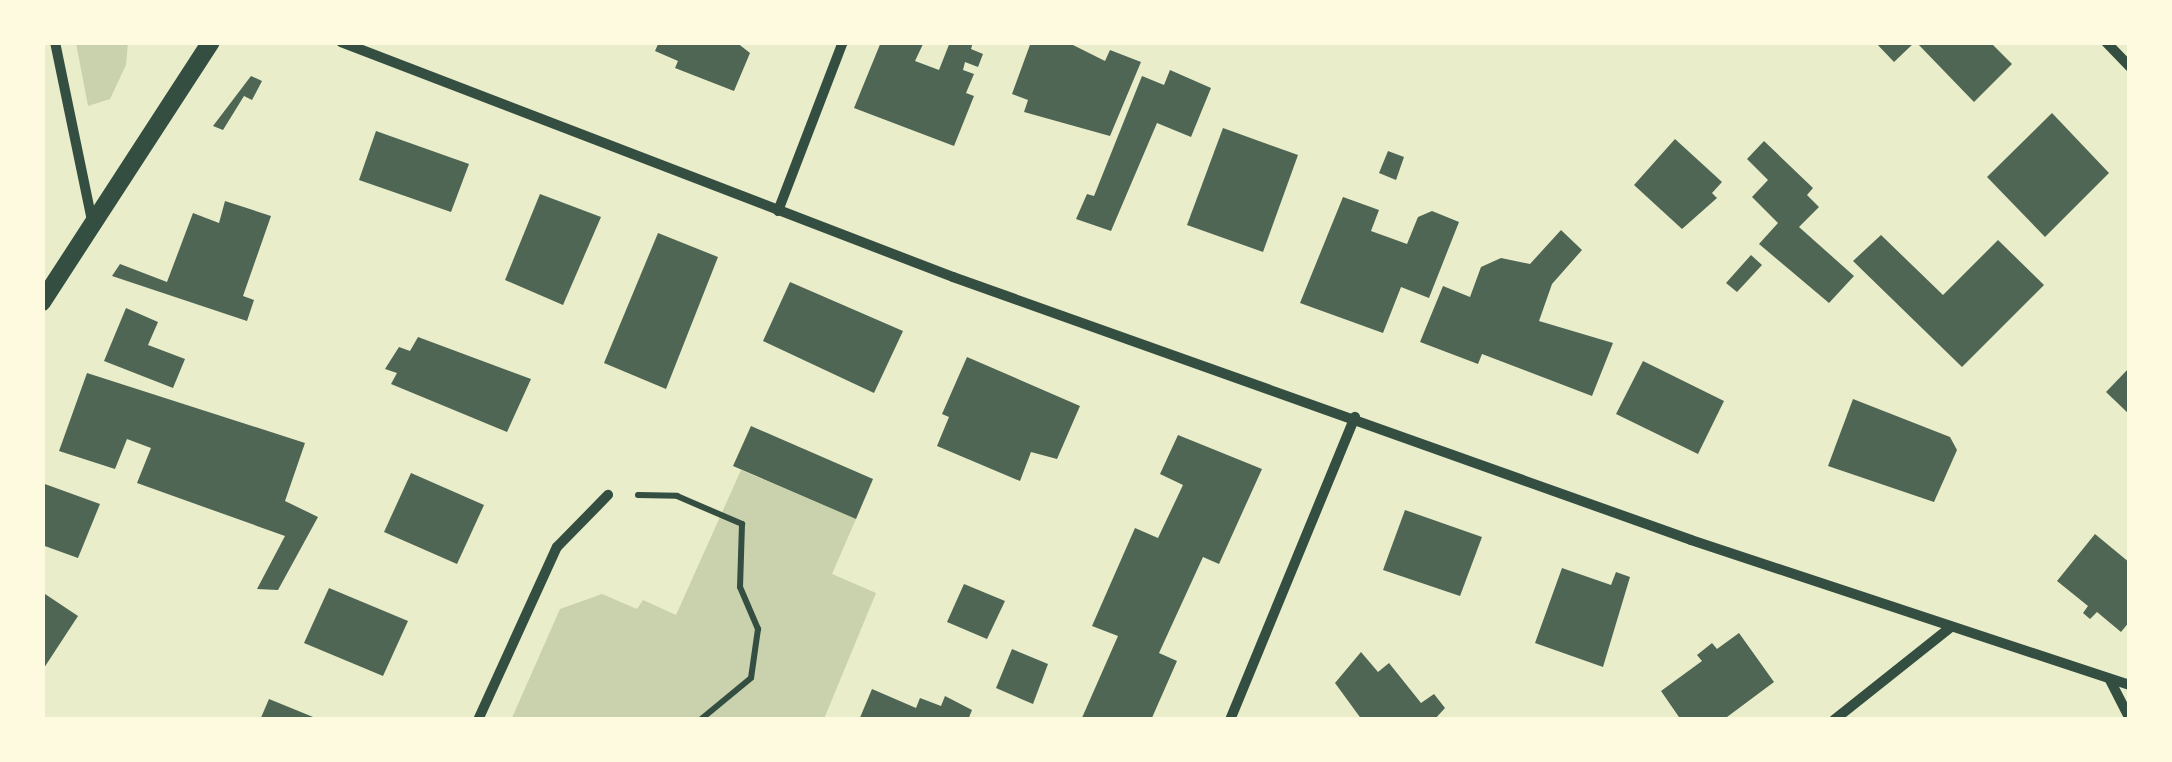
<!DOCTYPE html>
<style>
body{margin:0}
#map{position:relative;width:2172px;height:762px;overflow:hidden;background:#e9edc9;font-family:Raleway,sans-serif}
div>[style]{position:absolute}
.green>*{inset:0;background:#cad2ad}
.building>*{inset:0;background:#4f6655}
.path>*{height:6px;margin:-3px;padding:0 3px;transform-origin:3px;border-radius:3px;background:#344e41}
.minor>*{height:10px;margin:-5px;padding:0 5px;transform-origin:5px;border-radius:5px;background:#344e41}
.tertiary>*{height:18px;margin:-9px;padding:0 9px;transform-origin:9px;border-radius:9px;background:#344e41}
span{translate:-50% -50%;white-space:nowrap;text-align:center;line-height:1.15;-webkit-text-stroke:10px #fefae0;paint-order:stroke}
.frame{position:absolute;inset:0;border:45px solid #fefae0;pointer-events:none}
</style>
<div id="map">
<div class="green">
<div style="clip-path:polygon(76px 43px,128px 43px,126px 65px,110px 99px,88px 106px)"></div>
<div style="clip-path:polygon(741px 470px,856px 519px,832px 574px,876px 593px,824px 719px,511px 720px,560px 609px,602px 594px,637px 609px,643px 600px,676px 615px)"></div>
</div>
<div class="building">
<div style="clip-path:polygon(659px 42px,736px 42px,750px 53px,734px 91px,675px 68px,678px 61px,655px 51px)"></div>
<div style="clip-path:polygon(881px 42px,924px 42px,915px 61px,939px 70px,950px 42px,973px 42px,971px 49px,983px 54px,978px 67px,965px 62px,963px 70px,974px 74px,966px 93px,974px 96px,954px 146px,854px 108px)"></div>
<div style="clip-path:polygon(1031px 42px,1067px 42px,1105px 61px,1110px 50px,1141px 62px,1110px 136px,1024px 112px,1028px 100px,1012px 94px)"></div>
<div style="clip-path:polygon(1875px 42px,1915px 42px,1894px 62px)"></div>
<div style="clip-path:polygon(1916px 42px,1990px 42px,2012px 64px,1974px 102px)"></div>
<div style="clip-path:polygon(1170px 70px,1211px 88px,1191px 137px,1157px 123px,1111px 231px,1076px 219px,1087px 194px,1094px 196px,1142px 76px,1164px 85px)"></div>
<div style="clip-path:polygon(251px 76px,262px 81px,252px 100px,244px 96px,223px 130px,213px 126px)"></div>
<div style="clip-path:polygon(2052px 113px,2109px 173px,2045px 237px,1987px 177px)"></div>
<div style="clip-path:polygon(1223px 128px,1298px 155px,1263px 252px,1187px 225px)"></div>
<div style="clip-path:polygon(376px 131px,469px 164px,451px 212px,359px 180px)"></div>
<div style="clip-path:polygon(1675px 139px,1722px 182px,1712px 193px,1717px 198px,1682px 229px,1634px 185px)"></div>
<div style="clip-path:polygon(1764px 141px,1813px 188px,1807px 195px,1819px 207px,1799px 227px,1854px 276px,1829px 303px,1759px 244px,1778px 223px,1752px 197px,1768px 180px,1747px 159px)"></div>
<div style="clip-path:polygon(1388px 151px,1404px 157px,1396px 180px,1379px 173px)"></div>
<div style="clip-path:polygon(540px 194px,601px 217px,563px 305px,505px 280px)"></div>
<div style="clip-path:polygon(1343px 197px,1379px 210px,1371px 231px,1407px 244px,1418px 217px,1432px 211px,1459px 222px,1429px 298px,1401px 287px,1383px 333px,1300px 303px)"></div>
<div style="clip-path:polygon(225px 201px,271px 216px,243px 296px,254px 300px,247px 321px,112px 276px,120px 264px,167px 282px,193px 213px,219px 223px)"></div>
<div style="clip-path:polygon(1561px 230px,1582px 250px,1552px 284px,1539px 321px,1613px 343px,1592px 396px,1482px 354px,1478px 364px,1420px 342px,1443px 286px,1470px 297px,1481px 267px,1501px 258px,1530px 264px)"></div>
<div style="clip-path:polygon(658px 233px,718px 257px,666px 389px,604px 363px)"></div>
<div style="clip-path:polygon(1881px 235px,1943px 295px,1998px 240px,2044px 285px,1962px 367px,1853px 261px)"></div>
<div style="clip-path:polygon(1751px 255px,1762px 265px,1737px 292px,1726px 283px)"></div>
<div style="clip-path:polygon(790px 282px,903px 331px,874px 393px,763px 341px)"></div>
<div style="clip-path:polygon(126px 308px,158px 322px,148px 345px,185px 359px,173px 388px,104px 361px)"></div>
<div style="clip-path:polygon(418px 337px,531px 379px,507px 432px,391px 384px,397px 373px,385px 369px,399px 347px,410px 351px)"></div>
<div style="clip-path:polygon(967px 357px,1080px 406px,1057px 459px,1031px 452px,1020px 481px,937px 446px,949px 417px,942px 414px)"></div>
<div style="clip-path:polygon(1643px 361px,1724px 401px,1698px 454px,1616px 414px)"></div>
<div style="clip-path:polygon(2130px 367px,2130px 415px,2106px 392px)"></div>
<div style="clip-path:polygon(87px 373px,305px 443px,285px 501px,318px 517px,278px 590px,257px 589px,285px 536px,137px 483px,151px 448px,127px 439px,115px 469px,59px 451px)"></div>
<div style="clip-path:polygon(1853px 399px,1950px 437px,1957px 450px,1934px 502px,1828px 466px)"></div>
<div style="clip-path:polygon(751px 426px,873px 479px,856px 519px,733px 466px)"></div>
<div style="clip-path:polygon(1178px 435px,1262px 469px,1219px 564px,1203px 557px,1159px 653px,1177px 661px,1151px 720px,1081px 720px,1118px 636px,1092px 626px,1135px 528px,1158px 538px,1183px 485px,1160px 474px)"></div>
<div style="clip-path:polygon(411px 473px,484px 505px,457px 564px,384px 532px)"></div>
<div style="clip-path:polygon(42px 483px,100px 504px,78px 558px,42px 545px)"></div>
<div style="clip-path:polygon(1405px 510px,1482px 537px,1460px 596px,1383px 570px)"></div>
<div style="clip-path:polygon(2095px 534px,2130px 563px,2130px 621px,2121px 632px,2097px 612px,2090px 619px,2083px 613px,2088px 606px,2057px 581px)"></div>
<div style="clip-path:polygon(1562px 568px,1611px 585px,1616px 572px,1630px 577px,1603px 667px,1535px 643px)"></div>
<div style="clip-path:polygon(964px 584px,1005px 601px,987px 639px,947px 622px)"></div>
<div style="clip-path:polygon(329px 588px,408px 621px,383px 676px,304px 643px)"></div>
<div style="clip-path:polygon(42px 592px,78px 616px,42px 671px)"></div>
<div style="clip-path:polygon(1739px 633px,1774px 682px,1723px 720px,1681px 720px,1661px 691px,1702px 661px,1697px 655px,1712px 643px,1717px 649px)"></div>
<div style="clip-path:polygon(1012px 649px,1048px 664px,1033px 704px,996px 688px)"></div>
<div style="clip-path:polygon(1361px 652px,1378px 672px,1389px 663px,1421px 703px,1434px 694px,1445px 708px,1434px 720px,1362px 720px,1335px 683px)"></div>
<div style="clip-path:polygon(872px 689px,916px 708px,920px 698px,941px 706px,945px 696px,972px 710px,968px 720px,859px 720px)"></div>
<div style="clip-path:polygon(269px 699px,318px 719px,318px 720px,260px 720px)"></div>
</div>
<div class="path">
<div style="left:638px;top:495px;width:39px;rotate:1deg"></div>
<div style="left:677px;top:496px;width:71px;rotate:23.3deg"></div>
<div style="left:742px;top:524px;width:63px;rotate:91.8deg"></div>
<div style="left:740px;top:587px;width:46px;rotate:66.8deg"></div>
<div style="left:758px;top:629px;width:49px;rotate:98.1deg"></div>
<div style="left:751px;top:678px;width:66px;rotate:140.5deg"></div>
</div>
<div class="minor">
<div style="left:55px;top:42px;width:183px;rotate:78.3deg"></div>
<div style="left:341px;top:42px;width:656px;rotate:21.01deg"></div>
<div style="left:953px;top:277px;width:783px;rotate:19.61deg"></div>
<div style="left:1691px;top:540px;width:462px;rotate:18.3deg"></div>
<div style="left:2106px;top:42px;width:35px;rotate:46deg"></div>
<div style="left:778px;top:211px;width:181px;rotate:-69deg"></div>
<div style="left:2110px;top:680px;width:44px;rotate:62.9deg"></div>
<div style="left:478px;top:720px;width:190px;rotate:-65.5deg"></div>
<div style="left:557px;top:547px;width:73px;rotate:-45.6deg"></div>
<div style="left:1230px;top:720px;width:328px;rotate:-67.6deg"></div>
<div style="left:1834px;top:720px;width:149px;rotate:-38.5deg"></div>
</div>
<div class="tertiary">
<div style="left:42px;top:302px;width:310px;rotate:-57deg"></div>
</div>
<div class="frame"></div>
</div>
